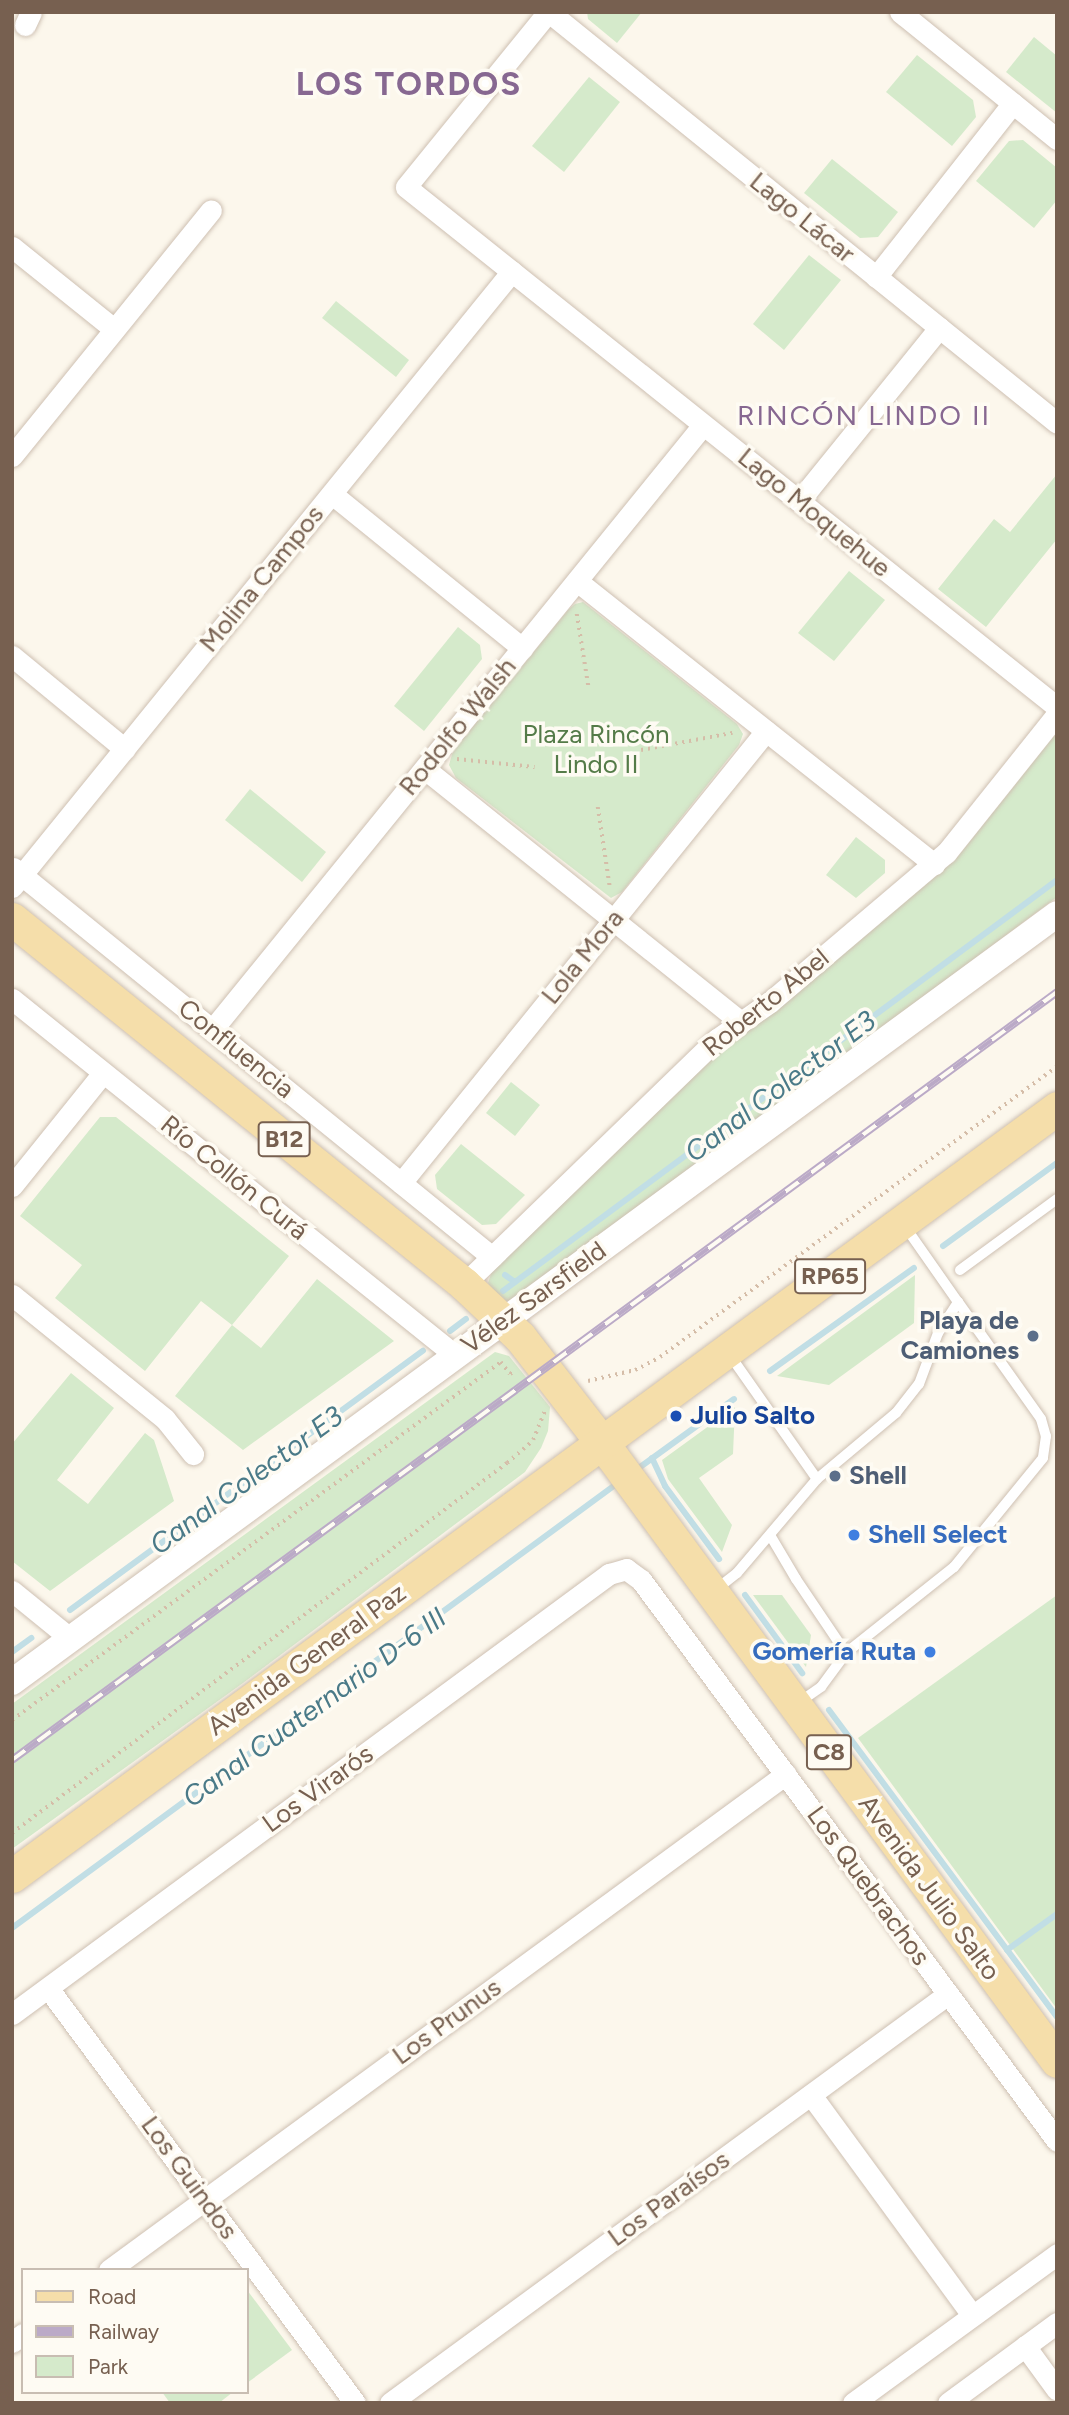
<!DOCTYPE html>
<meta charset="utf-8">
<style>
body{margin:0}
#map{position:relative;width:1069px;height:2415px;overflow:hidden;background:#fcf7ec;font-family:Figtree,sans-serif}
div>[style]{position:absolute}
.green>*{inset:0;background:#d5eacb}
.stream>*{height:6px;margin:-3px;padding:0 3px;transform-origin:3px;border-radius:3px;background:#c1dee5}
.path>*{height:3.5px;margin-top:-1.75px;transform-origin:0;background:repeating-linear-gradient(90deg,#d5bda8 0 2px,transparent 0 7px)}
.roads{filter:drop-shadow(0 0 2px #cec0b2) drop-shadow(0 0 2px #cec0b2)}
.service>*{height:10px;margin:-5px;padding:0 5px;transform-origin:5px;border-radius:5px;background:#fff}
.minor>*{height:21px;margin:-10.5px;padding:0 10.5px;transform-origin:10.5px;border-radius:10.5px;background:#fff}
.tertiary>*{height:26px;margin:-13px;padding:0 13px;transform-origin:13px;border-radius:13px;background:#fff}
.primary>*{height:33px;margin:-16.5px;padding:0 16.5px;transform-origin:16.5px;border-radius:16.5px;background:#f5deaa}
.rail>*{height:8px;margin-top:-4px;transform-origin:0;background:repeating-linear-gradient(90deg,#fefbf3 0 16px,#bbaac7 0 32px);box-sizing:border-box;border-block:2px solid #bbaac7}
.dots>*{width:19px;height:19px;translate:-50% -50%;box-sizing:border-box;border:4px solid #fefbf3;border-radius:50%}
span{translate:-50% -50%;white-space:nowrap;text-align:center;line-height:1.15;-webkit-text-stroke:7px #fefbf3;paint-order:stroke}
.shield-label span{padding:2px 5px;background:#fefbf3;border:2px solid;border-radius:5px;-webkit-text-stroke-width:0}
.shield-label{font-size:24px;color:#776050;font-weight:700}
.street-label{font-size:26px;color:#776050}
.park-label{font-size:26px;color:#547b48}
.service-label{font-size:26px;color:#4e5e75;font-weight:700}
.right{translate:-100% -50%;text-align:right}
.left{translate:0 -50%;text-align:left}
.transit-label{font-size:26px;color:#164399;font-weight:700}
.shop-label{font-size:26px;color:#366cbe;font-weight:700}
.neighbourhood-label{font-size:28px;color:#876891;letter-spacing:2px}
.water-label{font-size:28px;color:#4a7a88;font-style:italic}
.district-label{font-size:33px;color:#876891;font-weight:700;letter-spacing:2px}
.frame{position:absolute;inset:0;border:14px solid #776050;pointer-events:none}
.legend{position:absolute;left:21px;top:2268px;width:228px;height:126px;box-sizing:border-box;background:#fefbf3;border:2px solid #c8bdb2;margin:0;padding:9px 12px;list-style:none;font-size:21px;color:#776050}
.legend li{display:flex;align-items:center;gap:14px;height:35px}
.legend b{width:35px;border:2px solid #c8bdb2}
</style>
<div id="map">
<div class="green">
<div style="clip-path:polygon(587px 12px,642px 12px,617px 43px,588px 19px)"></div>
<div style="clip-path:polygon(1034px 37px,1057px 56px,1057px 113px,1006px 72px)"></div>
<div style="clip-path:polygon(917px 55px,973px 100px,976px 117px,952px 146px,886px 92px)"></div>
<div style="clip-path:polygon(589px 77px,620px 102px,564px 172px,532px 146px)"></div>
<div style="clip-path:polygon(1023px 140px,1057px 168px,1057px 200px,1034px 228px,976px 181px,1009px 141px)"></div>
<div style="clip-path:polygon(832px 159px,898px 212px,878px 237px,860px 238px,804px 193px)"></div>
<div style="clip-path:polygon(809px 255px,841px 280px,784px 350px,753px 324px)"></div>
<div style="clip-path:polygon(336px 301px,409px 360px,396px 377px,322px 318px)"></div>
<div style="clip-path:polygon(1057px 474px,1057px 539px,986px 627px,938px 589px,994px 519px,1010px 532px)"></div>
<div style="clip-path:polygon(849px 571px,885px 600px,834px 661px,798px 633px)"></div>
<div style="clip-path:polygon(583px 602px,737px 724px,743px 734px,739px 745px,622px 892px,611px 898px,456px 778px,449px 765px,453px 751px,568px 610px,575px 604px)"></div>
<div style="clip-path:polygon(458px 627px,480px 645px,482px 659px,424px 731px,394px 706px)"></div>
<div style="clip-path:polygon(1057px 732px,1057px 897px,518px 1300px,506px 1301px,492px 1290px,488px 1283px,492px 1271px,726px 1045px,754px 1026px,955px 860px)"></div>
<div style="clip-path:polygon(250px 789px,326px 852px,302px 882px,225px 820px)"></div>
<div style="clip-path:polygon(856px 837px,885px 860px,885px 873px,856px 898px,826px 875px)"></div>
<div style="clip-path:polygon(511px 1082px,540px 1105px,515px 1136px,486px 1113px)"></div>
<div style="clip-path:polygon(100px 1117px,116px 1117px,289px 1256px,232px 1325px,261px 1348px,317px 1279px,394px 1341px,243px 1450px,175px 1396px,232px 1325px,201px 1301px,145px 1371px,55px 1298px,82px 1265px,20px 1216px)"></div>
<div style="clip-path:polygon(461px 1144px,525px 1195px,496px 1224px,482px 1225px,437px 1189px,435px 1175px)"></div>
<div style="clip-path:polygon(915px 1275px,914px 1323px,829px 1385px,777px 1376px)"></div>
<div style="clip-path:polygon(495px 1352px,509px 1356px,550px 1407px,548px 1431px,541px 1448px,525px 1472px,243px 1683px,12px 1849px,12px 1704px)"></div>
<div style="clip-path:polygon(71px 1373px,114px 1408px,57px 1480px,88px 1504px,145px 1433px,154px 1440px,174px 1501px,50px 1591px,12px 1561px,12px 1444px)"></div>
<div style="clip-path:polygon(735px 1407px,733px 1454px,699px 1478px,732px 1525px,722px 1552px,668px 1479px,662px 1460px)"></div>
<div style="clip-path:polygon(753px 1595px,782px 1595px,811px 1635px,806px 1667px)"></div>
<div style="clip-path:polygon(1057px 1595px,1057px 2009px,858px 1738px)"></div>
<div style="clip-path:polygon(247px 2290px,292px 2350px,247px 2383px)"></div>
<div style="clip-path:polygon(162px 2392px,233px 2392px,219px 2403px,170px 2403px)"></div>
</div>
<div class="stream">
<div style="left:943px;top:1246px;width:141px;rotate:-36.1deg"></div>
<div style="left:505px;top:1275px;width:12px;rotate:35deg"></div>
<div style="left:503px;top:1291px;width:690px;rotate:-36.57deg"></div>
<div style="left:450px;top:1331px;width:20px;rotate:-37deg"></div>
<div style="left:770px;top:1371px;width:177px;rotate:-35.6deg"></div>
<div style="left:652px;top:1458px;width:31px;rotate:65deg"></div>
<div style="left:665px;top:1486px;width:91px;rotate:53.5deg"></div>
<div style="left:636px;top:1470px;width:121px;rotate:-35.9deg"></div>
<div style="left:745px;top:1595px;width:97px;rotate:53.8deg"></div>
<div style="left:70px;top:1610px;width:438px;rotate:-36.3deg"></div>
<div style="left:12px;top:1652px;width:24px;rotate:-36deg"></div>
<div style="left:829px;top:1710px;width:382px;rotate:53.4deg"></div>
<div style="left:12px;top:1928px;width:748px;rotate:-36.3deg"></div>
<div style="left:1007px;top:1950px;width:62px;rotate:-35.8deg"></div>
</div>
<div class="path">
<div style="left:577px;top:614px;width:76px;rotate:80.9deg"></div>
<div style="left:641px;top:750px;width:93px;rotate:-10.6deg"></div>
<div style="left:457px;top:759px;width:78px;rotate:5.9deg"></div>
<div style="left:598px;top:807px;width:81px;rotate:81.5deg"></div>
<div style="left:588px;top:1381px;width:48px;rotate:-13.2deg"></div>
<div style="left:635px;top:1370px;width:28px;rotate:-27deg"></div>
<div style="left:660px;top:1357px;width:492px;rotate:-36.2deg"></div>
<div style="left:12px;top:1720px;width:606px;rotate:-36.21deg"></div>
<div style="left:501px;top:1362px;width:15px;rotate:53deg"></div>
<div style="left:510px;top:1374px;width:4px;rotate:-34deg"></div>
<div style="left:12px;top:1833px;width:618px;rotate:-36.78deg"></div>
<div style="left:507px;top:1463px;width:35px;rotate:-41deg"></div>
<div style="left:533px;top:1440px;width:31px;rotate:-68deg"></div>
</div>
<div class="roads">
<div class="service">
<div style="left:904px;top:1225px;width:94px;rotate:55deg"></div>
<div style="left:960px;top:1270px;width:120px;rotate:-36.2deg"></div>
<div style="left:729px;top:1354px;width:153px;rotate:54.9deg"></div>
<div style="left:770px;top:1535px;width:51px;rotate:59.4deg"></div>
<div style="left:796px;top:1579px;width:89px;rotate:56deg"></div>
<div style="left:714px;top:1591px;width:29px;rotate:-38deg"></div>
<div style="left:737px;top:1573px;width:123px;rotate:-49.6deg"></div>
<div style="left:817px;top:1479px;width:103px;rotate:-39.9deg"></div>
<div style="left:896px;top:1413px;width:37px;rotate:-52deg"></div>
<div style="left:919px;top:1384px;width:54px;rotate:-69.6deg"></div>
<div style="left:938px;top:1333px;width:37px;rotate:-57deg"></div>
<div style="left:958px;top:1302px;width:143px;rotate:54.6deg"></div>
<div style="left:1041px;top:1419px;width:18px;rotate:74deg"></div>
<div style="left:1046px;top:1436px;width:22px;rotate:98deg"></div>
<div style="left:1043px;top:1458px;width:141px;rotate:129.2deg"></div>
<div style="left:954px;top:1567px;width:138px;rotate:141.5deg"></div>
<div style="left:846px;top:1653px;width:42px;rotate:126.3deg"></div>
<div style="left:821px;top:1687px;width:29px;rotate:145deg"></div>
</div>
<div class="minor">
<div style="left:548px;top:12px;width:225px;rotate:129.1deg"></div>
<div style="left:406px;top:187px;width:833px;rotate:38.62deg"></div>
<div style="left:549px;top:12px;width:653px;rotate:38.97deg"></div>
<div style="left:900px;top:12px;width:202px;rotate:39deg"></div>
<div style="left:25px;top:25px;width:14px;rotate:-65deg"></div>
<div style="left:12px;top:247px;width:131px;rotate:38.8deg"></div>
<div style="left:876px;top:277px;width:221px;rotate:-51.8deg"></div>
<div style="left:12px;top:456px;width:316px;rotate:-51deg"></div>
<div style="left:332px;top:494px;width:245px;rotate:39deg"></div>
<div style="left:799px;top:501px;width:223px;rotate:-51deg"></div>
<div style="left:577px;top:581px;width:456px;rotate:38.4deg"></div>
<div style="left:12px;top:656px;width:146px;rotate:39.5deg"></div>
<div style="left:425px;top:769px;width:405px;rotate:38.7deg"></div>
<div style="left:13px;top:868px;width:617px;rotate:39.08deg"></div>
<div style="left:12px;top:887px;width:793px;rotate:-50.93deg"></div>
<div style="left:12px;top:999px;width:570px;rotate:38.8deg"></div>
<div style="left:212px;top:1030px;width:779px;rotate:-50.94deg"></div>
<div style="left:401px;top:1183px;width:581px;rotate:-51.08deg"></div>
<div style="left:12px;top:1186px;width:145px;rotate:-51.2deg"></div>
<div style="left:464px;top:1284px;width:352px;rotate:-44.1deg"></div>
<div style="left:717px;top:1039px;width:65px;rotate:-34.9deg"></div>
<div style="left:770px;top:1002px;width:231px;rotate:-40.3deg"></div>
<div style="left:946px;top:853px;width:178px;rotate:-51.4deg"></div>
<div style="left:12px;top:1295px;width:197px;rotate:39deg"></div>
<div style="left:165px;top:1419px;width:45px;rotate:51.3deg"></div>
<div style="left:12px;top:1591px;width:76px;rotate:39.1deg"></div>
<div style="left:48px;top:1988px;width:516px;rotate:53.51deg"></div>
<div style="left:12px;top:2014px;width:742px;rotate:-36.39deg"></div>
<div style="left:609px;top:1574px;width:18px;rotate:-16deg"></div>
<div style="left:626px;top:1569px;width:19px;rotate:36deg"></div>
<div style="left:641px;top:1580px;width:698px;rotate:53.44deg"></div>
<div style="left:811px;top:2095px;width:273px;rotate:53.8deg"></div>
<div style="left:109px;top:2270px;width:839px;rotate:-36.23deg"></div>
<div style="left:12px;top:2342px;width:14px;rotate:-36deg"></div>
<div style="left:1025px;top:2346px;width:54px;rotate:54deg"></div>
<div style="left:390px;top:2403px;width:692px;rotate:-36.24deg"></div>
<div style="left:853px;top:2403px;width:253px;rotate:-36.1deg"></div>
<div style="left:948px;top:2403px;width:135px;rotate:-36.3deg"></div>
</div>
<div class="tertiary">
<div style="left:12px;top:1682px;width:1297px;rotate:-36.31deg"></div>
</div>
<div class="primary">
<div style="left:12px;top:919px;width:581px;rotate:38.92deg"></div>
<div style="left:464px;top:1284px;width:77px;rotate:43.4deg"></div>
<div style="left:520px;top:1337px;width:135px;rotate:52.2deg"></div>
<div style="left:603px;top:1444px;width:766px;rotate:53.65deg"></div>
<div style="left:12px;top:1876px;width:1297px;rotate:-36.31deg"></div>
</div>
</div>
<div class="rail">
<div style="left:12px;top:1760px;width:1297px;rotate:-36.31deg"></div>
</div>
<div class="dots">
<div style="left:1033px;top:1336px;background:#5c6f8a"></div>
<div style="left:676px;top:1416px;background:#1a4fb4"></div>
<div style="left:835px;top:1476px;background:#5c6f8a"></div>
<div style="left:854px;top:1535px;background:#3f7fe0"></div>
<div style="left:930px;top:1652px;background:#3f7fe0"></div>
</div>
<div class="shield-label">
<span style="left:284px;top:1139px">B12</span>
<span style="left:830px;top:1276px">RP65</span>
<span style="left:829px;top:1752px">C8</span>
</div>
<div class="street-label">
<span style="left:802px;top:218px;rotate:39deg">Lago Lácar</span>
<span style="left:814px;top:513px;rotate:39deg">Lago Moquehue</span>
<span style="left:262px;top:579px;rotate:-51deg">Molina Campos</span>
<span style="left:458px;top:727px;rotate:-51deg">Rodolfo Walsh</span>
<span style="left:583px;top:957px;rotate:-51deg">Lola Mora</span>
<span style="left:766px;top:1003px;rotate:-39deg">Roberto Abel</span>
<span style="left:236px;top:1049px;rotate:39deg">Confluencia</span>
<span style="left:234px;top:1178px;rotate:39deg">Río Collón Curá</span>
<span style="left:534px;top:1298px;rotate:-36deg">Vélez Sarsfield</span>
<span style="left:307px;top:1660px;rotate:-36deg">Avenida General Paz</span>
<span style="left:318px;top:1789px;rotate:-36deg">Los Virarós</span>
<span style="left:868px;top:1886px;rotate:54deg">Los Quebrachos</span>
<span style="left:929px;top:1888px;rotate:54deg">Avenida Julio Salto</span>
<span style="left:447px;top:2022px;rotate:-36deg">Los Prunus</span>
<span style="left:189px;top:2178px;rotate:54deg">Los Guindos</span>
<span style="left:669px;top:2199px;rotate:-36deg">Los Paraísos</span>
</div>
<div class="park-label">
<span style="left:596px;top:750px">Plaza Rincón<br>Lindo II</span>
</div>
<div class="service-label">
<span class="right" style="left:1019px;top:1336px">Playa de<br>Camiones</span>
<span class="left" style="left:849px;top:1476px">Shell</span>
</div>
<div class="transit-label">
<span class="left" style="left:690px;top:1416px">Julio Salto</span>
</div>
<div class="shop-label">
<span class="left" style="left:868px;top:1535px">Shell Select</span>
<span class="right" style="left:916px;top:1652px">Gomería Ruta</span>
</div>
<div class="neighbourhood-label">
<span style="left:864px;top:415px">RINCÓN LINDO II</span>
</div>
<div class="water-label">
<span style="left:780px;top:1086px;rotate:-37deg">Canal Colector E3</span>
<span style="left:246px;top:1480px;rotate:-36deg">Canal Colector E3</span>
<span style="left:314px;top:1707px;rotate:-36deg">Canal Cuaternario D-6 III</span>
</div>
<div class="district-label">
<span style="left:409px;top:84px">LOS TORDOS</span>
</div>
<div class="frame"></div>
<ul class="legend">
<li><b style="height:9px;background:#f5deaa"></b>Road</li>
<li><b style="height:9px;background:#bbaac7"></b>Railway</li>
<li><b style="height:19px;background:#d5eacb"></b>Park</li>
</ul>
</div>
